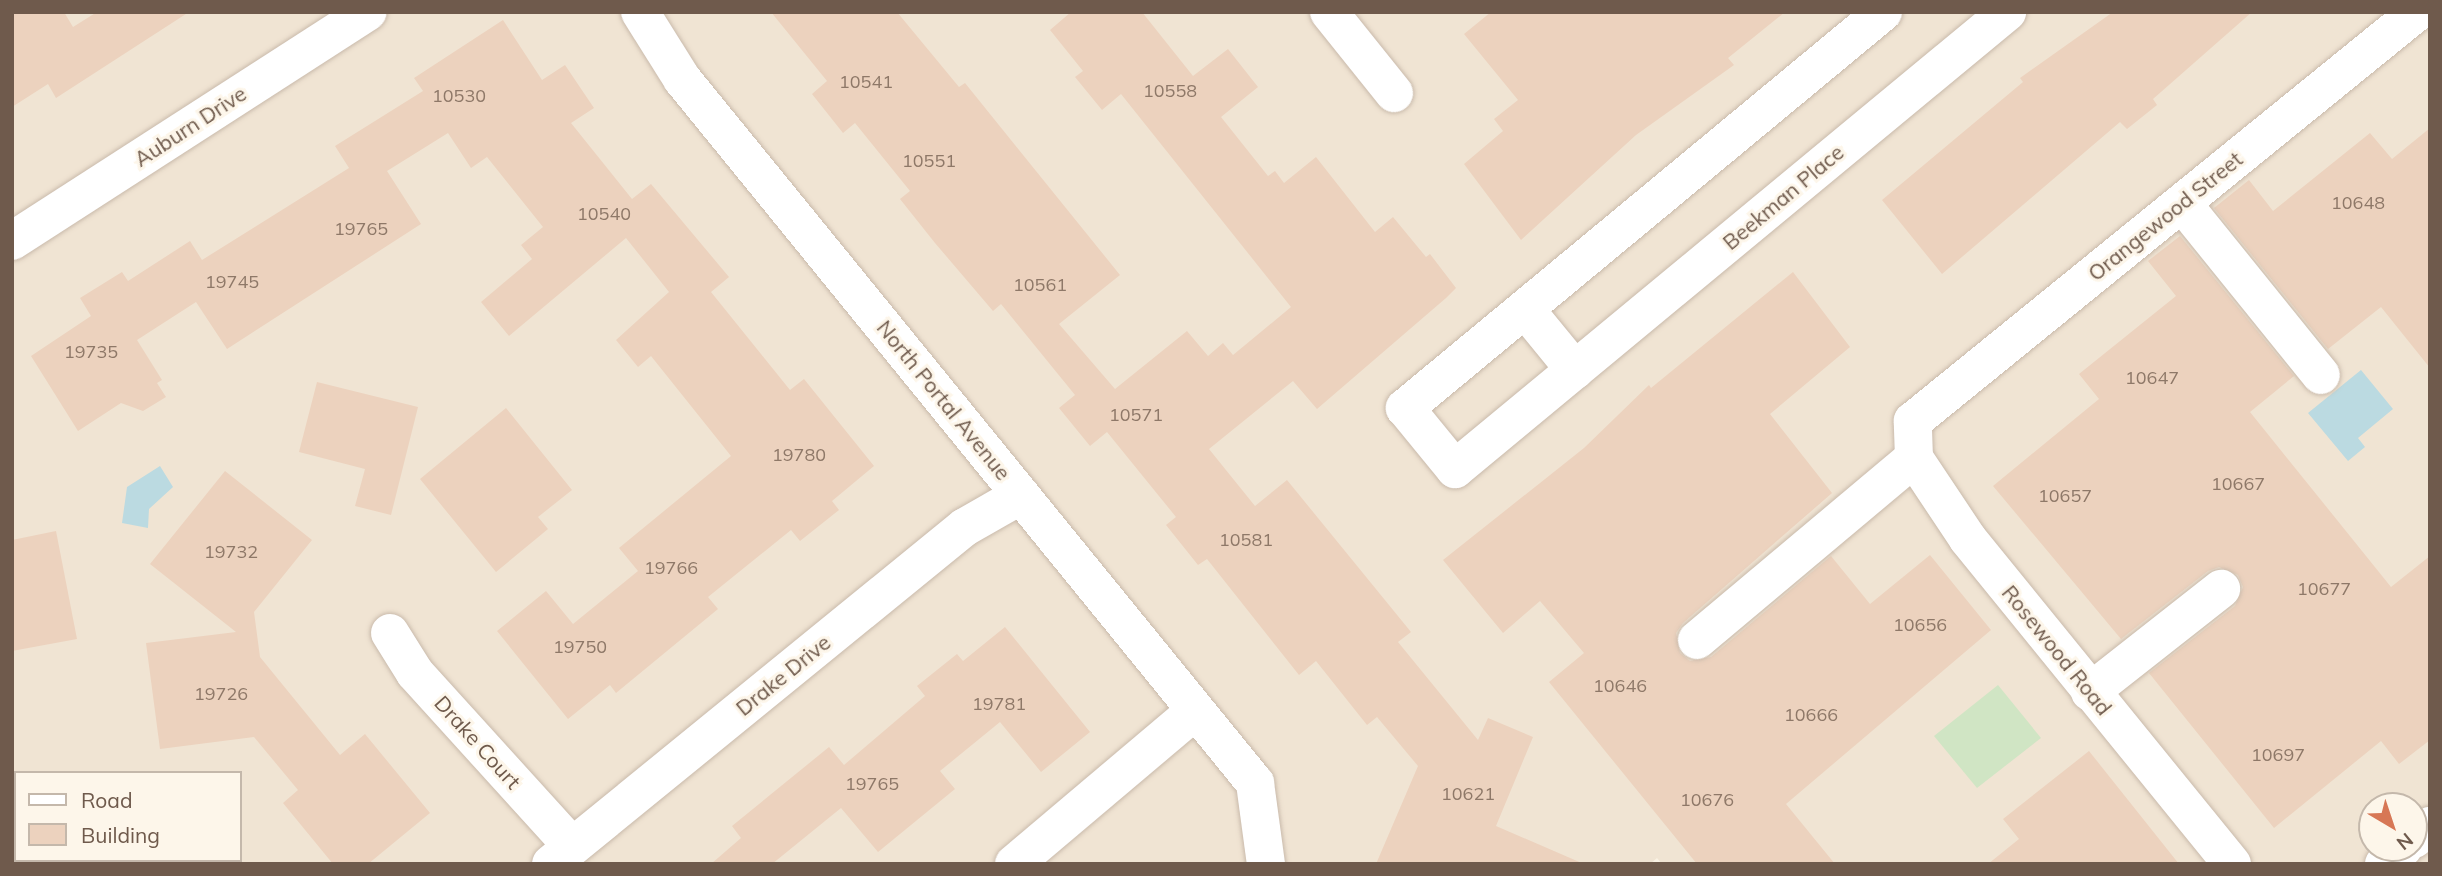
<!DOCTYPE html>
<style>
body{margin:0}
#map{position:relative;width:2442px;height:876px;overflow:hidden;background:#faf2e4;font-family:Mulish,sans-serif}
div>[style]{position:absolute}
.residential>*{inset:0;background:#f0e4d3}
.green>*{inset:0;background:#d0e5c4}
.water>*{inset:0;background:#bbdae1}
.building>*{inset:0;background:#ecd2be}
.roads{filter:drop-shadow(0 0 2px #c9baab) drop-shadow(0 0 2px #c9baab)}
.minor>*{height:38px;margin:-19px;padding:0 19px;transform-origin:19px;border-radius:19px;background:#fff}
span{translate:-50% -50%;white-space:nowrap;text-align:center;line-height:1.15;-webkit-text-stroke:6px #fdf6ea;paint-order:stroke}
.number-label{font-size:18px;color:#8e7868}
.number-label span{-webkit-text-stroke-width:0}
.street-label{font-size:21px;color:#6f5a4c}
.frame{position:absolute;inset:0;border:14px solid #6f5a4c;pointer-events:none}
.legend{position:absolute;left:14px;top:771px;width:228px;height:91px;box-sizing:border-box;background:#fdf6ea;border:2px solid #c4b8ab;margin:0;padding:9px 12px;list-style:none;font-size:21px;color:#6f5a4c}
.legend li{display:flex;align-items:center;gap:14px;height:35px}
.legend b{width:35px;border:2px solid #c4b8ab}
.north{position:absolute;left:2358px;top:792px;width:70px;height:70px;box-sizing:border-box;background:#fdf6ea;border:2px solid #c4b8ab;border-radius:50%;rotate:141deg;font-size:19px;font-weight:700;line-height:28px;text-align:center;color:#6f5a4c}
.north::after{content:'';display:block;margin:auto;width:24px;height:32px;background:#d77755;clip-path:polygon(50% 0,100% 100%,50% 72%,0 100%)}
</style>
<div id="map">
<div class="residential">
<div style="clip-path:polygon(evenodd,12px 12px,2430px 12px,2430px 864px,1662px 864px,1657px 858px,1650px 864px,12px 864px,12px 12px,16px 773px,240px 773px,240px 860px,16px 860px,16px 773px,12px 12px,2372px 806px,2414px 806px,2414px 848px,2372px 848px,2372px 806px)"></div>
</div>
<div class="green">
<div style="clip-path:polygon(1998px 685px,2041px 738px,1977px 788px,1934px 736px)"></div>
</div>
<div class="water">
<div style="clip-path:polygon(2361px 370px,2393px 409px,2358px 438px,2365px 447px,2348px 461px,2308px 413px)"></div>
<div style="clip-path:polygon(160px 466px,173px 487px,149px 509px,148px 528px,122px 523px,127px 487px)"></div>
</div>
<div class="building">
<div style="clip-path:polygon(12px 12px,64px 12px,73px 27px,97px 12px,189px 12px,56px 98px,48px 84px,12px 107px)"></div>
<div style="clip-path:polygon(771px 12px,897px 12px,959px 87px,965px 83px,1120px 275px,1059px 324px,1115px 389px,1187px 331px,1208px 356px,1223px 343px,1233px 355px,1291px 307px,1121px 94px,1102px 110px,1075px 77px,1083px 71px,1050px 30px,1071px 12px,1142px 12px,1193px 76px,1228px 49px,1258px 87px,1221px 117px,1268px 176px,1275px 171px,1284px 183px,1316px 157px,1375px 232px,1393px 217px,1426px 257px,1430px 254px,1456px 288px,1446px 298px,1317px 409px,1293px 381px,1209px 449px,1255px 506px,1287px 480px,1411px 632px,1398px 642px,1478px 740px,1488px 718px,1533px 737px,1496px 826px,1584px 864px,1376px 864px,1418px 766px,1377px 717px,1367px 725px,1316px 661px,1299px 675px,1207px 559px,1198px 565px,1166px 525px,1176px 517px,1107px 432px,1090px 446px,1059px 408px,1075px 395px,1001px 304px,993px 311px,935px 243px,900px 199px,910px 191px,855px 123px,843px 133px,812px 94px,827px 81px)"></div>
<div style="clip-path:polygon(1491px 12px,1785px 12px,1728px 58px,1734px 65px,1636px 135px,1521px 240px,1464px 164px,1503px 131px,1494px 119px,1518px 100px,1464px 34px)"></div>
<div style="clip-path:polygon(2113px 12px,2252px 12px,2153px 99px,2157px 105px,2127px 129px,2120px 122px,1942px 274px,1882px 200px,2023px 82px,2020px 78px)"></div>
<div style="clip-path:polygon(503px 20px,542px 80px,565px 65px,594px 108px,571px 123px,632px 199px,651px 184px,729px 277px,711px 292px,790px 390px,804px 379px,874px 466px,832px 501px,839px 510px,800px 541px,791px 530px,708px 597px,718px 609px,616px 693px,610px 685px,568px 719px,497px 631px,546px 591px,573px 624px,638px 571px,619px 548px,731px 456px,651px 356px,638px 367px,616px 340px,669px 292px,626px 238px,509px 336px,481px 302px,532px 259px,521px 245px,543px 227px,487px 157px,471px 168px,448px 133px,387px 171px,421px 224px,227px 349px,196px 302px,137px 340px,162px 380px,157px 383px,166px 397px,143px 411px,121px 403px,78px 431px,31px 356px,91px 316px,80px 298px,122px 272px,128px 281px,190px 241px,202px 260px,349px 168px,335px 146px,423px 91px,414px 78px)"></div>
<div style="clip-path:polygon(2430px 128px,2430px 368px,2381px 307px,2328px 349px,2214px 208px,2249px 180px,2273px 211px,2370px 133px,2392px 159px)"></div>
<div style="clip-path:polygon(2180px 236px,2294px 376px,2250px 412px,2391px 587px,2430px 556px,2430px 740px,2399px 764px,2381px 741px,2274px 828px,2149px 673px,2235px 606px,2243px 587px,2238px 575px,2219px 567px,2208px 571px,2121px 639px,1993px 486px,2099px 399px,2079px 374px,2176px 296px,2148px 261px)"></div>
<div style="clip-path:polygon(1793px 272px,1850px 347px,1770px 414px,1832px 493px,1683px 623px,1676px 633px,1680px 653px,1690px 661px,1711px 657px,1831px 556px,1870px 604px,1930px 555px,1991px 630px,1786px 804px,1835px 864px,1697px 864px,1549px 682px,1584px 653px,1540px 601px,1503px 633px,1443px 560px,1584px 448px,1649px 385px,1651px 388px)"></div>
<div style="clip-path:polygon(317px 382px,418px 407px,391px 515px,355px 506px,365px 469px,299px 452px)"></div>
<div style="clip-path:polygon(506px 408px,572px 490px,538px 517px,548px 529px,496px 572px,420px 479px)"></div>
<div style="clip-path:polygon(225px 471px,312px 540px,254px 612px,260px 657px,340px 755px,365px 734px,430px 813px,368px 864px,333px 864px,283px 803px,298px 790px,254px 737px,160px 749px,146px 643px,236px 632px,150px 564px)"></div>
<div style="clip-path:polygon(56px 531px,77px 639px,12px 651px,12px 540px)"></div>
<div style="clip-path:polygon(1005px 627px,1090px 732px,1041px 772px,1000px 722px,940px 771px,955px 789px,878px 852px,841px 808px,772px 864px,711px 864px,741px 838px,732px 826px,829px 747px,844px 765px,925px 696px,917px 686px,957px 654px,963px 661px)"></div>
<div style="clip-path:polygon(2089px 751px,2179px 864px,1988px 864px,2019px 839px,2003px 819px)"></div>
</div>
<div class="roads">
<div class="minor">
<div style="left:640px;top:12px;width:79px;rotate:57.9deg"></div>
<div style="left:682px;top:79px;width:908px;rotate:50.86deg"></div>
<div style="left:1255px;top:783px;width:82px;rotate:82.3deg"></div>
<div style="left:1329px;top:12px;width:104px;rotate:51.3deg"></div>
<div style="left:1883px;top:12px;width:621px;rotate:140.36deg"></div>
<div style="left:1405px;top:408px;width:79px;rotate:50.7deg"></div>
<div style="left:1455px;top:469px;width:717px;rotate:-39.62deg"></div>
<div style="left:2182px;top:203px;width:221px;rotate:51.1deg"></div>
<div style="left:12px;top:241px;width:423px;rotate:-32.8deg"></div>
<div style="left:1525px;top:309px;width:79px;rotate:50.7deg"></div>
<div style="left:390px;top:633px;width:47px;rotate:58deg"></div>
<div style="left:415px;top:673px;width:234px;rotate:47.8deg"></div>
<div style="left:1697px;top:640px;width:283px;rotate:-40deg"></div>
<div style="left:2090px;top:692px;width:167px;rotate:-38.2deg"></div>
<div style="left:2414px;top:839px;width:21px;rotate:-39deg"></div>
<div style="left:551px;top:864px;width:534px;rotate:-39.15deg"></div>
<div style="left:965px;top:527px;width:64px;rotate:-29.7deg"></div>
<div style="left:1014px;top:864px;width:237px;rotate:-40.2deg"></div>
<div style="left:2232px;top:864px;width:419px;rotate:-129.1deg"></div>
<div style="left:1968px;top:539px;width:97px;rotate:-123.7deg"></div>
<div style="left:1914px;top:458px;width:37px;rotate:-92deg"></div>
<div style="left:1913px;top:421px;width:649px;rotate:-39.06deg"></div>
<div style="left:2384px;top:864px;width:25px;rotate:-40deg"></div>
</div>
</div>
<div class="number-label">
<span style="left:866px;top:82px">10541</span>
<span style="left:1170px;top:91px">10558</span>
<span style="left:459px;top:96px">10530</span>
<span style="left:929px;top:161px">10551</span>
<span style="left:2358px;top:203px">10648</span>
<span style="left:604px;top:214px">10540</span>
<span style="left:361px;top:229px">19765</span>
<span style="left:232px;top:282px">19745</span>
<span style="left:1040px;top:285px">10561</span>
<span style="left:91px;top:352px">19735</span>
<span style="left:2152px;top:378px">10647</span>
<span style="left:1136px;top:415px">10571</span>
<span style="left:799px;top:455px">19780</span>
<span style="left:2238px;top:484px">10667</span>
<span style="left:2065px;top:496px">10657</span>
<span style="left:1246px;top:540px">10581</span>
<span style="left:231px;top:552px">19732</span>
<span style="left:671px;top:568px">19766</span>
<span style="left:2324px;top:589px">10677</span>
<span style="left:1920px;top:625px">10656</span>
<span style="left:580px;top:647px">19750</span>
<span style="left:1620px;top:686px">10646</span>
<span style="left:221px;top:694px">19726</span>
<span style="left:999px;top:704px">19781</span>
<span style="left:1811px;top:715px">10666</span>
<span style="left:2278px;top:755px">10697</span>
<span style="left:872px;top:784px">19765</span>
<span style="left:1468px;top:794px">10621</span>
<span style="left:1707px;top:800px">10676</span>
</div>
<div class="street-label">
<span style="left:190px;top:126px;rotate:-33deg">Auburn Drive</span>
<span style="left:1783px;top:197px;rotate:-40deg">Beekman Place</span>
<span style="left:2165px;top:216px;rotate:-39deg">Orangewood Street</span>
<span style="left:944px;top:400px;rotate:51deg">North Portal Avenue</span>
<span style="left:2057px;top:650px;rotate:51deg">Rosewood Road</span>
<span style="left:783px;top:675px;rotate:-39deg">Drake Drive</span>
<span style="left:478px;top:742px;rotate:48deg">Drake Court</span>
</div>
<div class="frame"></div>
<ul class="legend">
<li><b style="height:9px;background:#fff"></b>Road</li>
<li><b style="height:19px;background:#ecd2be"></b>Building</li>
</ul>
<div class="north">N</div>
</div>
